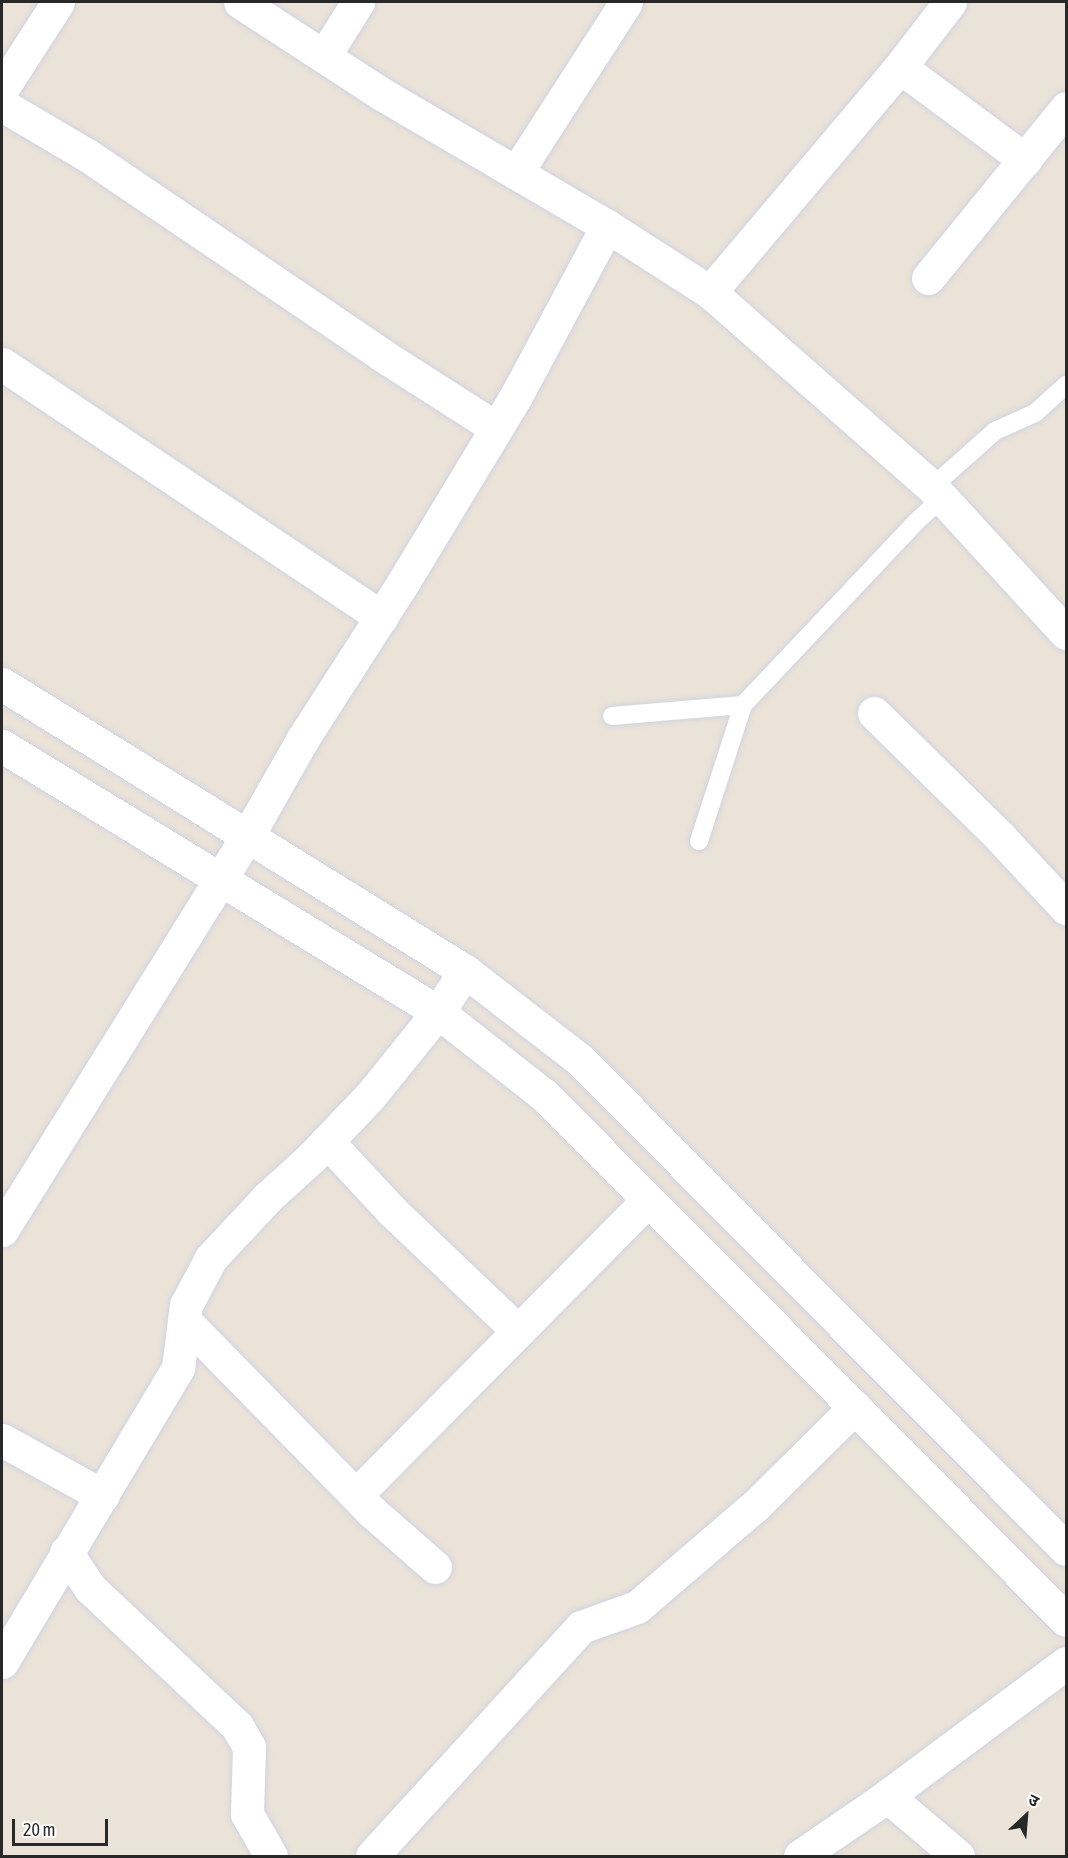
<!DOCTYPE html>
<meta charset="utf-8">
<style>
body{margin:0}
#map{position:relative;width:1068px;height:1858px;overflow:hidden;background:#ebe2d8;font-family:"Asap Condensed","Noto Sans Devanagari",sans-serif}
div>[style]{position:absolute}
.roads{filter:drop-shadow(0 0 2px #ced3e2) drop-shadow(0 0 2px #ced3e2)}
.service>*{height:18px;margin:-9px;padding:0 9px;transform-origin:9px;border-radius:9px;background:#fff}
.minor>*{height:33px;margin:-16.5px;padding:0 16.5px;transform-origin:16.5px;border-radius:16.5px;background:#fff}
.tertiary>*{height:33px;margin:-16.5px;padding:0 16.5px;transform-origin:16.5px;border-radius:16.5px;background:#fff}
span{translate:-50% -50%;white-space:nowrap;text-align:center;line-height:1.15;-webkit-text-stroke:4.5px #fff;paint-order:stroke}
.frame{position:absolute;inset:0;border:3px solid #282828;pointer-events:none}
.north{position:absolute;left:996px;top:1786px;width:60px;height:60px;-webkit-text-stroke:4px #fff;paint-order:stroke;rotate:26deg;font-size:16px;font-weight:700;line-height:24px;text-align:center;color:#282828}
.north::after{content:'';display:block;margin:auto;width:21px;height:27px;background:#282828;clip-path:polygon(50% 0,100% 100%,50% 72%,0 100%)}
.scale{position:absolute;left:12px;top:1819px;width:96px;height:27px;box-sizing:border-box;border:3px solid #282828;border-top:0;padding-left:8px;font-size:18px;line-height:21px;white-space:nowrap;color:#282828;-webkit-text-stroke:4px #fff;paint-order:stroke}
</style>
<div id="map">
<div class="roads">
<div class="service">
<div style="left:932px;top:487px;width:84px;rotate:-41.6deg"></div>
<div style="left:995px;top:431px;width:44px;rotate:-24.2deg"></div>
<div style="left:1035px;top:413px;width:42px;rotate:-42.1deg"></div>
<div style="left:743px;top:705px;width:253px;rotate:-46.6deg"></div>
<div style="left:917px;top:521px;width:34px;rotate:-43deg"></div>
<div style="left:612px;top:716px;width:131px;rotate:-4.8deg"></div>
<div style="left:743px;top:705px;width:143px;rotate:107.9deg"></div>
</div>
<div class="minor">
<div style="left:240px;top:2px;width:167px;rotate:33deg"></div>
<div style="left:380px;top:93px;width:263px;rotate:30.4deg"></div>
<div style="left:607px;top:226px;width:122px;rotate:32.7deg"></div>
<div style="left:710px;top:292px;width:295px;rotate:41.3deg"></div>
<div style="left:932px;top:487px;width:198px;rotate:47.5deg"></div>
<div style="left:324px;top:56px;width:64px;rotate:-57.8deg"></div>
<div style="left:900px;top:67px;width:156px;rotate:36.6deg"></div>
<div style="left:2px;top:89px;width:103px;rotate:-57.2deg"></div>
<div style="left:2px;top:105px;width:99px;rotate:30.5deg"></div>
<div style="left:87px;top:155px;width:356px;rotate:34.1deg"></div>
<div style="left:382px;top:355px;width:135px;rotate:32.6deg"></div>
<div style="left:516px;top:173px;width:203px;rotate:-57.2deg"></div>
<div style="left:928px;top:278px;width:219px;rotate:-50.9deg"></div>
<div style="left:710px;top:292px;width:294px;rotate:-49.8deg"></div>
<div style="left:900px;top:67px;width:82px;rotate:-52.4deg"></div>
<div style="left:2px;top:364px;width:456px;rotate:33.7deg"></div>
<div style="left:874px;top:713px;width:178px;rotate:44.5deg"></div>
<div style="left:1001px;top:838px;width:96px;rotate:47.1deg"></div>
<div style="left:327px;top:1141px;width:96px;rotate:47.1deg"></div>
<div style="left:392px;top:1211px;width:174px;rotate:43.6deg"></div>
<div style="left:2px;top:1230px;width:463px;rotate:-58.1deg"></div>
<div style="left:247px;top:837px;width:112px;rotate:-60.4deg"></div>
<div style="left:302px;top:740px;width:189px;rotate:-57.3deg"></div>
<div style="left:404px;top:581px;width:216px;rotate:-58.8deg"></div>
<div style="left:516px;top:396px;width:193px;rotate:-61.8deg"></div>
<div style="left:184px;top:1320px;width:267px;rotate:45.6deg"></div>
<div style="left:371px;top:1511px;width:85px;rotate:41.2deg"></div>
<div style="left:2px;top:1440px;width:115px;rotate:29deg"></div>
<div style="left:356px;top:1495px;width:415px;rotate:-45.3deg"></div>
<div style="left:66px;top:1552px;width:43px;rotate:56.3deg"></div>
<div style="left:90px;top:1588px;width:202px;rotate:43.2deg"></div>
<div style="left:237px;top:1726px;width:24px;rotate:60deg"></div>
<div style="left:249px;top:1747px;width:67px;rotate:91.7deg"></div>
<div style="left:247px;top:1814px;width:48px;rotate:60.3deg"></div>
<div style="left:2px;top:1662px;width:343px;rotate:-59.1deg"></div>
<div style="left:178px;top:1368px;width:64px;rotate:-82.8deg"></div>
<div style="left:186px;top:1305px;width:53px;rotate:-62deg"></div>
<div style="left:211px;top:1258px;width:83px;rotate:-46.9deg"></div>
<div style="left:268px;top:1197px;width:58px;rotate:-42.2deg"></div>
<div style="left:311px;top:1158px;width:87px;rotate:-46.4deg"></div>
<div style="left:371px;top:1095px;width:107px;rotate:-51.1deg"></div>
<div style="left:438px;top:1012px;width:49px;rotate:-56.6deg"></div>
<div style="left:887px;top:1796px;width:93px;rotate:40.2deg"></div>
<div style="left:372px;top:1856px;width:310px;rotate:-47.6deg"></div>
<div style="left:581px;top:1627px;width:59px;rotate:-19.7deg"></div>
<div style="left:637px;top:1607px;width:157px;rotate:-40.6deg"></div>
<div style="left:756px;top:1505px;width:139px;rotate:-44.7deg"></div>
<div style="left:800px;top:1856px;width:96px;rotate:-34.4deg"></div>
<div style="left:879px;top:1802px;width:233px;rotate:-36.6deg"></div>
</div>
<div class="tertiary">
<div style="left:2px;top:684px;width:545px;rotate:31.79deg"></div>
<div style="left:465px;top:971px;width:145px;rotate:37.7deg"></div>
<div style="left:580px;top:1060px;width:689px;rotate:45.18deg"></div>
<div style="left:2px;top:746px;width:511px;rotate:31.39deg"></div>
<div style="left:438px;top:1012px;width:135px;rotate:38.1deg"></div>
<div style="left:544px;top:1095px;width:740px;rotate:45.16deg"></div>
</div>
</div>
<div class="frame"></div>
<div class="north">उ</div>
<div class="scale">20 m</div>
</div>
